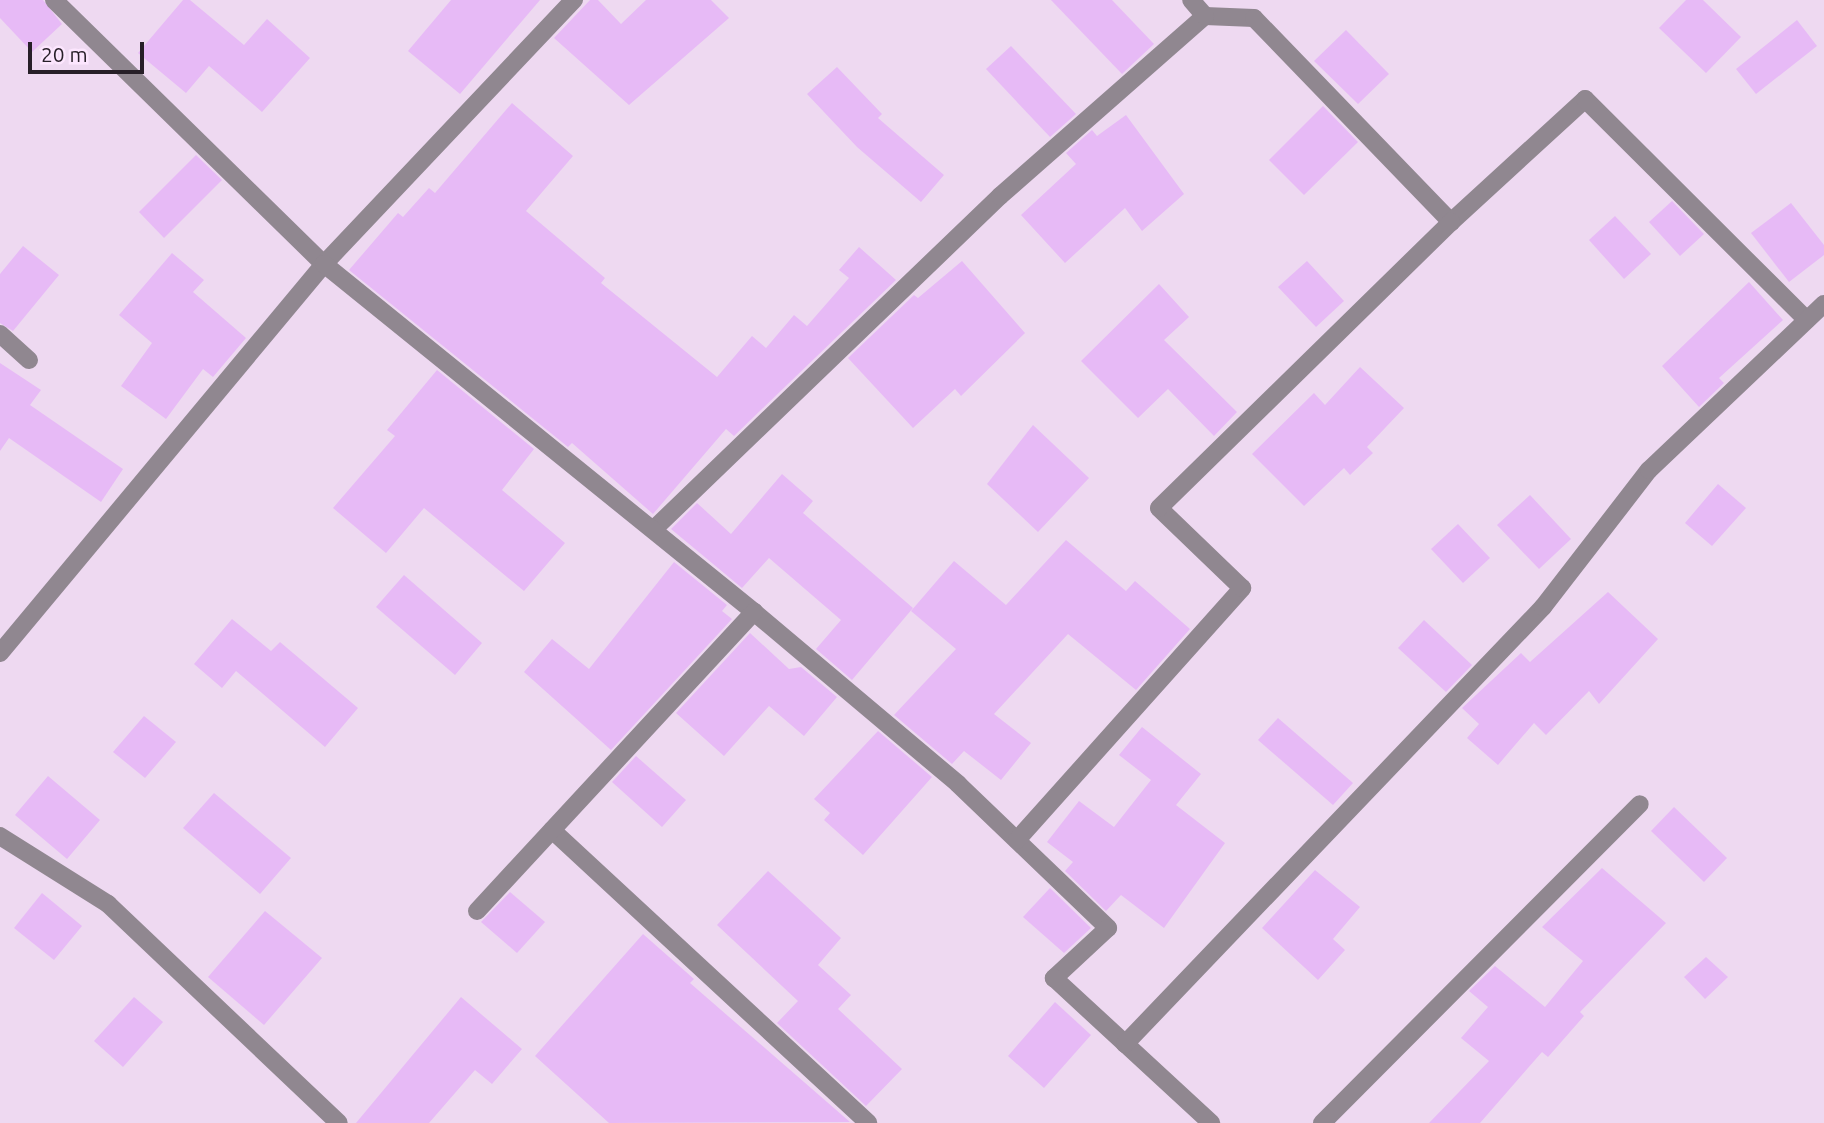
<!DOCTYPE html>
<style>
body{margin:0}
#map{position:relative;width:1824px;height:1123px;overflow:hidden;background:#eed9f1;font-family:Ubuntu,sans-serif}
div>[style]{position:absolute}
.building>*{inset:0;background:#e7baf6}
.minor>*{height:18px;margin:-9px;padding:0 9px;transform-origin:9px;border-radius:9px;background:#908790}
span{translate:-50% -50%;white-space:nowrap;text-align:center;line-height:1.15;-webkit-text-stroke:5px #fce6fe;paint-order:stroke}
.scale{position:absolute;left:28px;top:42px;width:116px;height:32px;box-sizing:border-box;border:4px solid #271f28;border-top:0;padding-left:9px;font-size:21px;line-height:24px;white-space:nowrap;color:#271f28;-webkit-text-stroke:5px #fce6fe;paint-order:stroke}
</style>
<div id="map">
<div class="building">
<div style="clip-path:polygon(0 0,43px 0,62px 24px,32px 52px,0 18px)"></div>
<div style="clip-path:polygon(183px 0,190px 0,244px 45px,267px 19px,310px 58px,262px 112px,209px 66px,186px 93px,138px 53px)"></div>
<div style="clip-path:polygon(451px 0,540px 0,460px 94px,408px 51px)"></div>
<div style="clip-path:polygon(590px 0,598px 0,621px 24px,646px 0,711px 0,729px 18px,629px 105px,554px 38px)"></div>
<div style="clip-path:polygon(1051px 0,1112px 0,1154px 44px,1122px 74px)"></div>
<div style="clip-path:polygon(1686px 0,1703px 0,1741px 37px,1706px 73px,1659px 28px)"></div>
<div style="clip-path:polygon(1797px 20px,1817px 46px,1756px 94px,1736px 69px)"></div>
<div style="clip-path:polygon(1346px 30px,1389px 74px,1358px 104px,1314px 61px)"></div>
<div style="clip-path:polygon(1011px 46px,1076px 114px,1050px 137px,986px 69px)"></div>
<div style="clip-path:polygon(837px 67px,882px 114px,878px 118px,944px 175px,921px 202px,857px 147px,807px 94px)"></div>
<div style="clip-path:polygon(512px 103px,573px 156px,526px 211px,605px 278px,601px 283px,717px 377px,752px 336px,766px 348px,794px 315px,807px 326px,849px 278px,839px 270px,859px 247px,896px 280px,734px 436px,726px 429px,653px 514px,572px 443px,568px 447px,349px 270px,398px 213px,403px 217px,429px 188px,435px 193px)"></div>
<div style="clip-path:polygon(1323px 106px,1358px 142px,1304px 195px,1269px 160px)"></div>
<div style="clip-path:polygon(1126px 115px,1184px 194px,1142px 231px,1125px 208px,1065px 263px,1021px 215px,1076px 164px,1066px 153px,1092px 130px,1097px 136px)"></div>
<div style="clip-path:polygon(196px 155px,222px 180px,164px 238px,139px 212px)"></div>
<div style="clip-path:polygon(1672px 201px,1704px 234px,1680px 256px,1649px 222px)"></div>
<div style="clip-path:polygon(1791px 203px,1824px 245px,1824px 255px,1789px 282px,1751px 233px)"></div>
<div style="clip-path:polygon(1615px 216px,1651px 254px,1624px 279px,1589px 240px)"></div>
<div style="clip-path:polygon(23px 246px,59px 275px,13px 331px,0 323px,0 274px)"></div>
<div style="clip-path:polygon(172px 253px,204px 280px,193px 292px,246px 338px,213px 377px,203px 369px,166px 419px,121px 386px,152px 343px,119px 315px)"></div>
<div style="clip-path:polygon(962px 261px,1025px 333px,961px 396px,955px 389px,913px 428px,848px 358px,914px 295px,918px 298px)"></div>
<div style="clip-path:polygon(1307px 261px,1344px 301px,1316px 327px,1278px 287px)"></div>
<div style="clip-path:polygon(1749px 282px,1783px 320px,1719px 378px,1724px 383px,1699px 407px,1662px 366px)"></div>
<div style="clip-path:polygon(1159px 284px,1189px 317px,1164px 340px,1237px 412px,1214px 436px,1168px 389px,1138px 418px,1081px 361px)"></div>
<div style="clip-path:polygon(0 363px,41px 390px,30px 405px,123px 469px,101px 502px,9px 438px,0 451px)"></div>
<div style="clip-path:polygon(1360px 367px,1404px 408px,1367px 447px,1373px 453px,1350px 475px,1344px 468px,1304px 506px,1252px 454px,1314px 393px,1325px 405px)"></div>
<div style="clip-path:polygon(437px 370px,534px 449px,502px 490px,565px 543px,524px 591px,424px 508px,386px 553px,333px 508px,395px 436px,387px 430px)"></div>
<div style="clip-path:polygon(1033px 425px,1089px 478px,1038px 532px,987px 484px)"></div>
<div style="clip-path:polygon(782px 474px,813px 501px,803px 513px,913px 608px,852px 680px,816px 649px,841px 620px,769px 558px,742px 588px,671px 529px,697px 503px,731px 534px)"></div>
<div style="clip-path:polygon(1718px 484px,1746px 508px,1712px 546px,1685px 523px)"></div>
<div style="clip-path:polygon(1530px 495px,1571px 539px,1539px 569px,1497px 525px)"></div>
<div style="clip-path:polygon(1458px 524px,1490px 558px,1463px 583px,1431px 549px)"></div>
<div style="clip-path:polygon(1066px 540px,1126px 591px,1135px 581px,1190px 629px,1136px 690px,1068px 634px,994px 714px,1031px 743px,1001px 780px,964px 751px,952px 764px,894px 715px,956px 649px,911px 611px,954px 561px,1006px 605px)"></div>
<div style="clip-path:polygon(674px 562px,727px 605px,722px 611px,732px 619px,611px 750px,524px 672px,552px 639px,589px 669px)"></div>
<div style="clip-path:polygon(404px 575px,482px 643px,455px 675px,376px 607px)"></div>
<div style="clip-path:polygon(1608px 592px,1658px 639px,1599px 704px,1589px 691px,1546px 735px,1534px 723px,1498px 765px,1467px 738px,1479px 724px,1462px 708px,1521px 653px,1530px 662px)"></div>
<div style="clip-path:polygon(232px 619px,271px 651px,280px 642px,358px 708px,325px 747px,236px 671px,222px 688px,194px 664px)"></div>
<div style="clip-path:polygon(1424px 620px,1472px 665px,1446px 692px,1398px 648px)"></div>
<div style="clip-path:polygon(750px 633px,789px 669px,801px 667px,837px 697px,804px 736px,769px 706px,724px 756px,676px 713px)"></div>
<div style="clip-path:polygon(144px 716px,176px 742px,145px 778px,113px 752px)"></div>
<div style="clip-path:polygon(1278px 718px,1353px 783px,1333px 805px,1258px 740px)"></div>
<div style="clip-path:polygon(1142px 727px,1201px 774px,1176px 805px,1225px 843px,1164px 928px,1121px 895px,1106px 911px,1065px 871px,1073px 862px,1047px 842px,1079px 801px,1114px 827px,1151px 780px,1119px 755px)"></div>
<div style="clip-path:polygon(878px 731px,932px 777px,863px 855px,824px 820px,830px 813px,814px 799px)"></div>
<div style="clip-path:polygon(636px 756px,686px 800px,662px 827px,612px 782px)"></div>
<div style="clip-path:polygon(48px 776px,100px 820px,67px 859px,15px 815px)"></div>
<div style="clip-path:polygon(214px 793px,291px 858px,260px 894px,183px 828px)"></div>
<div style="clip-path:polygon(1674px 807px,1727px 858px,1704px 882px,1651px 831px)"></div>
<div style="clip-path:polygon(1602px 868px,1666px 923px,1580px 1012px,1584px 1016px,1548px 1057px,1542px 1052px,1480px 1123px,1429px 1123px,1489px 1061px,1461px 1038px,1488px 1007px,1469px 991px,1495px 966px,1545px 1007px,1583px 961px,1542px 927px)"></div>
<div style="clip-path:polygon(1315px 870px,1360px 907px,1333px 939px,1345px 950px,1318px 980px,1262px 928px)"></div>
<div style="clip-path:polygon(768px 871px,841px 938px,818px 965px,851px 995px,838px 1009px,902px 1069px,866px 1106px,777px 1023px,798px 1001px,717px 925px)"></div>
<div style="clip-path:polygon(1050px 888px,1091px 928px,1064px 953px,1023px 917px)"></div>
<div style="clip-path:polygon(510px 892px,545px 922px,517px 953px,481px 922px)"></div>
<div style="clip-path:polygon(42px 893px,82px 926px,54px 960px,14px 928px)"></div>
<div style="clip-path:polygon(265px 911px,322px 958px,264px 1025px,208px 977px)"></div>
<div style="clip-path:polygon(643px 934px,694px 979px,690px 983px,850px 1122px,609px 1123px,535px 1056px)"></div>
<div style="clip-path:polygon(1706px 957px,1728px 977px,1705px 999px,1684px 977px)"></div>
<div style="clip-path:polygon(134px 997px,163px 1022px,123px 1067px,94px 1041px)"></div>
<div style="clip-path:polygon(461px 997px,522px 1049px,492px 1084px,475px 1070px,429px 1123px,356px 1123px)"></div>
<div style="clip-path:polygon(1055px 1002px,1091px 1035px,1044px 1088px,1008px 1056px)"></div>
</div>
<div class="minor">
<div style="left:54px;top:0;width:378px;rotate:44.4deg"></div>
<div style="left:324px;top:264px;width:364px;rotate:-46.6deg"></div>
<div style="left:1205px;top:16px;width:49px;rotate:2.3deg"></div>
<div style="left:1254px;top:18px;width:284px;rotate:46deg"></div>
<div style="left:1451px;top:222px;width:182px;rotate:-42.5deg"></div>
<div style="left:1585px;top:99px;width:313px;rotate:44.9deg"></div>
<div style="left:0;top:334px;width:39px;rotate:42deg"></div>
<div style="left:655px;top:528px;width:479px;rotate:-43.9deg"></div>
<div style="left:1000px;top:196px;width:273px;rotate:-41.3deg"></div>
<div style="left:1205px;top:16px;width:21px;rotate:-131deg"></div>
<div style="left:0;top:653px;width:506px;rotate:-50.21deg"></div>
<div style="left:324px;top:264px;width:553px;rotate:38.98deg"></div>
<div style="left:754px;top:612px;width:267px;rotate:40.1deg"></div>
<div style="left:958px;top:784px;width:208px;rotate:43.8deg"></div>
<div style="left:1108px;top:928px;width:74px;rotate:137.2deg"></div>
<div style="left:1054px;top:978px;width:214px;rotate:42.7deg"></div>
<div style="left:552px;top:830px;width:431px;rotate:42.8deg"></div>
<div style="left:0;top:836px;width:128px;rotate:32.2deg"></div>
<div style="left:108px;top:904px;width:318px;rotate:43.5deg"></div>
<div style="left:1017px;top:840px;width:338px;rotate:-48.2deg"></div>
<div style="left:1242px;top:588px;width:115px;rotate:-136.1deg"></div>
<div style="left:1159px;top:508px;width:409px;rotate:-44.4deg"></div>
<div style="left:477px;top:911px;width:408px;rotate:-47.2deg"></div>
<div style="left:1125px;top:1044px;width:605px;rotate:-46.27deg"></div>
<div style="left:1543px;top:607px;width:173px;rotate:-52.3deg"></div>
<div style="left:1649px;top:470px;width:241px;rotate:-43.5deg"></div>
<div style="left:1322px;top:1123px;width:450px;rotate:-45.1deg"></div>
</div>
<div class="scale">20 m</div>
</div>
